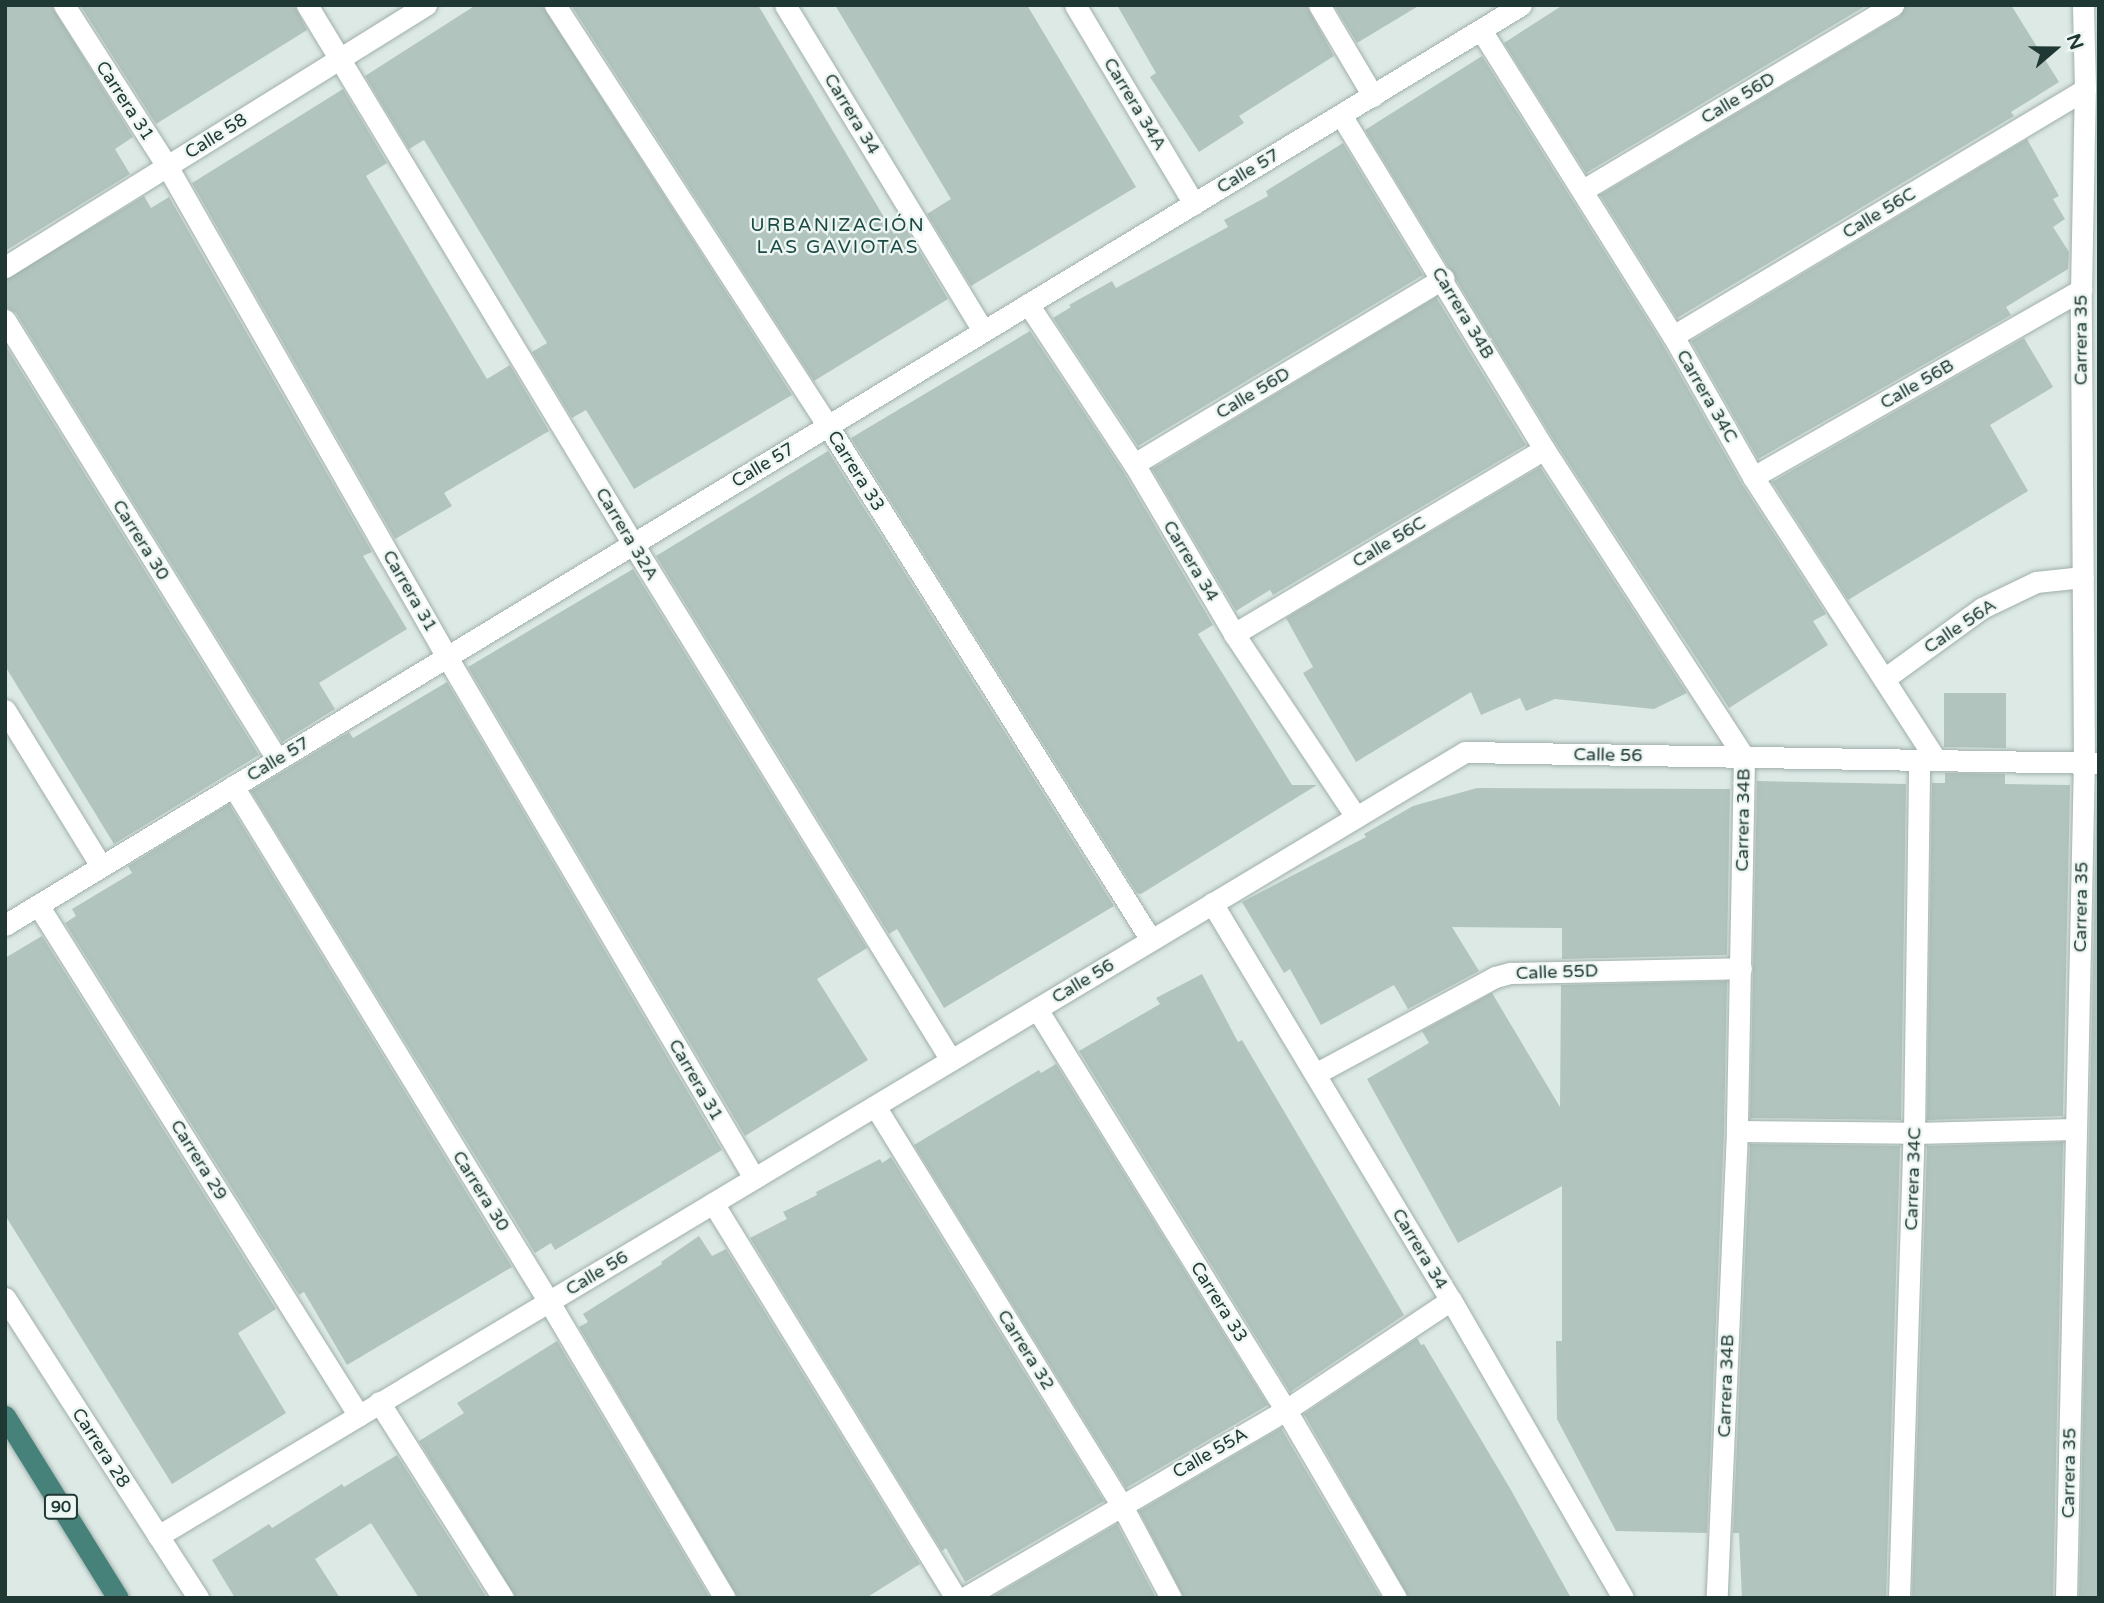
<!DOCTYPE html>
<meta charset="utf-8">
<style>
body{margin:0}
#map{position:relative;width:2104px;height:1603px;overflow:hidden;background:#dde9e5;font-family:"Varela Round",sans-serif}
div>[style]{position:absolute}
.building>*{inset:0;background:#b2c4be}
.roads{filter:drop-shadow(0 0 2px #a0b0ac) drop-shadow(0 0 2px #a0b0ac)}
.service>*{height:21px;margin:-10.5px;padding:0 10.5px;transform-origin:10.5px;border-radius:10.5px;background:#fff}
.minor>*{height:21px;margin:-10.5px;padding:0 10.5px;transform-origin:10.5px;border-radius:10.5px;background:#fff}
.trunk>*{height:21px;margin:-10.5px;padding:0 10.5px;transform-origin:10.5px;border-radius:10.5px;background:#46827a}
span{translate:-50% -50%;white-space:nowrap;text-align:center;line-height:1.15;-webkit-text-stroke:5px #edf6f2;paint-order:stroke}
.shield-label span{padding:2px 5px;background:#edf6f2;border:2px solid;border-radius:5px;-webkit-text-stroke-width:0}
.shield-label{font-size:16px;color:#1f3834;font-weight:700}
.street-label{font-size:18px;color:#1f3834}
.neighbourhood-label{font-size:19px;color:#1b4a44;letter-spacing:2px}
.frame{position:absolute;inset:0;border:7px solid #1f3834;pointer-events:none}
.north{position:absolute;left:2020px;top:14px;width:70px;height:70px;-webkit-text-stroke:5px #edf6f2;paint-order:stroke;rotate:70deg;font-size:19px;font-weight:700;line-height:28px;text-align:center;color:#1f3834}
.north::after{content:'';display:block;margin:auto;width:24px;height:32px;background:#1f3834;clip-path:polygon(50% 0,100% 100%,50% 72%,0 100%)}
</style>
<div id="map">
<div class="building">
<div style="clip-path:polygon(5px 5px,51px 5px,133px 137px,115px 149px,130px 174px,5px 251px)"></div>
<div style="clip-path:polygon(80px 5px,294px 5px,307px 30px,156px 124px)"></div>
<div style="clip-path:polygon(476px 5px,542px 5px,792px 395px,634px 489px,586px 410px,572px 418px,532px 352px,547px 343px,424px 140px,409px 149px,365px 76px)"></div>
<div style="clip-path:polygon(571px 5px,758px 5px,894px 234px,905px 227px,948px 299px,814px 381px)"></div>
<div style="clip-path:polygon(835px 5px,1027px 5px,1136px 187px,971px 286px,927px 214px,951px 199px)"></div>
<div style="clip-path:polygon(1117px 5px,1306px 5px,1334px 56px,1239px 116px,1244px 123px,1199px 152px,1150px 77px,1156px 73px)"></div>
<div style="clip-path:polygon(1334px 5px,1420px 5px,1357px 43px)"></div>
<div style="clip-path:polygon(1563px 5px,1867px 5px,1586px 173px,1504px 43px)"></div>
<div style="clip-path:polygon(1906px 5px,2011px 5px,2059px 82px,2011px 112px,2014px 116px,1677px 318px,1600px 195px,1900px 16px)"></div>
<div style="clip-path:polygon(1482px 56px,1662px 343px,1742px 484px,1826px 614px,1813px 621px,1828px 645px,1729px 708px,1555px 442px,1365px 130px)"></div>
<div style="clip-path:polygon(343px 89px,387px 163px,366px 176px,460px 334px,487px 379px,510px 365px,549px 431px,444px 493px,452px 506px,395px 539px,192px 183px)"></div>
<div style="clip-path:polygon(2027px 139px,2059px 196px,2053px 199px,2065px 219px,2053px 227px,2069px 252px,2068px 269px,2006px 307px,2011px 315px,1758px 459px,1691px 341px)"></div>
<div style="clip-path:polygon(1343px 143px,1423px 275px,1138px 446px,1053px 318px,1071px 307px,1069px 305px,1112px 281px,1116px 288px,1228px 227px,1224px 220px,1268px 196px,1266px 191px)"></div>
<div style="clip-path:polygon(144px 196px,151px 208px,169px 197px,372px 552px,363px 556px,407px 629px,319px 683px,335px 709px,282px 742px,16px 313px,5px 307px,5px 280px)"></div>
<div style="clip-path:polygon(1436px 297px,1526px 445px,1273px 595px,1270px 590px,1236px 611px,1152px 469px)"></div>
<div style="clip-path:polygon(1030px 331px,1123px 471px,1213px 625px,1198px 634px,1292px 785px,1317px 785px,1141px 894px,1137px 893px,851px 438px)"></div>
<div style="clip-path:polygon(2024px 338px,2053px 387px,1990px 425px,2028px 491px,1848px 600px,1772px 482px)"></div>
<div style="clip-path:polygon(5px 345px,259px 755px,114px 844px,5px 666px)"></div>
<div style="clip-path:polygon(828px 451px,1114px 906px,944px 1008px,897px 929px,889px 934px,656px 556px)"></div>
<div style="clip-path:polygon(1540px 467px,1687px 693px,1654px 709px,1555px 699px,1526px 711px,1520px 698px,1481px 715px,1471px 692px,1356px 762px,1303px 673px,1313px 667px,1286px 618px)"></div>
<div style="clip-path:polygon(633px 569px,867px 948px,817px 979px,868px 1060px,745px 1136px,468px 667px)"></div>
<div style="clip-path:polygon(447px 682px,722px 1150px,555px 1250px,551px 1243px,535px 1253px,251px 791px,349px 732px,353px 738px)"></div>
<div style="clip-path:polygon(1944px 693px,2006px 693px,2006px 748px,1944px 747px)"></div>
<div style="clip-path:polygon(1945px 773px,2005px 774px,2005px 784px,2070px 785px,2063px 1116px,1927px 1120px,1932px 783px,1945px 783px)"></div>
<div style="clip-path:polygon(1757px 781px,1906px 784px,1901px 1120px,1750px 1118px)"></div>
<div style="clip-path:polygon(2097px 786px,2099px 1598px,2079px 1598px)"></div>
<div style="clip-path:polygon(1477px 788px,1730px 789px,1727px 955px,1562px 959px,1562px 928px,1452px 927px,1479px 971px,1408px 1009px,1394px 985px,1321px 1025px,1290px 969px,1284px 973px,1242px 902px,1366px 837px,1364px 834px,1413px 806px)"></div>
<div style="clip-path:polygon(229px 804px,512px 1267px,347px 1365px,304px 1292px,299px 1295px,65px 923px,76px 916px,72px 909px,132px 873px,128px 866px)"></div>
<div style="clip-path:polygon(42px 936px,276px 1309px,238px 1333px,286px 1413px,172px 1484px,5px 1215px,5px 958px)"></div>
<div style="clip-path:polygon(1202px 974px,1238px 1042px,1242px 1040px,1404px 1315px,1290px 1392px,1079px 1051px,1160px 1004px,1156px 998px)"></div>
<div style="clip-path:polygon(1727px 981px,1724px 1131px,1707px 1533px,1616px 1531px,1557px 1419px,1556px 1341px,1562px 1341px,1562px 1186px,1458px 1243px,1367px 1079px,1429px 1043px,1422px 1031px,1492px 993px,1560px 1107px,1561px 985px)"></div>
<div style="clip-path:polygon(1056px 1064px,1268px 1405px,1126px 1488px,914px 1145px,1039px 1070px,1041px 1073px)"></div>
<div style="clip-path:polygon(2063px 1142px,2053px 1598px,1912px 1598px,1927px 1146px)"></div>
<div style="clip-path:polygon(1750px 1144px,1900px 1146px,1886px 1598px,1742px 1598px,1739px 1533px,1733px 1533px)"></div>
<div style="clip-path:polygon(891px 1157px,1104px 1501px,965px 1582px,946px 1548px,942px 1551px,750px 1238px,787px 1219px,783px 1212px,817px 1195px,816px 1192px,880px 1159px,882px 1163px)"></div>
<div style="clip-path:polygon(699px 1236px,712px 1256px,726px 1249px,920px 1564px,866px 1598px,738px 1598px,579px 1327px,588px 1322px,583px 1314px,662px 1264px,661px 1262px)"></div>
<div style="clip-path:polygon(1417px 1338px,1421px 1345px,1424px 1344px,1511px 1490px,1571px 1598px,1409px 1598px,1304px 1414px)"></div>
<div style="clip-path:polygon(557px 1341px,710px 1598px,516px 1598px,419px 1441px,464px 1413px,457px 1403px)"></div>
<div style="clip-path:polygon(1281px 1428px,1381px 1598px,1184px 1598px,1139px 1511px)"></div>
<div style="clip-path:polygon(397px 1455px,487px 1598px,419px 1598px,371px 1523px,315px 1559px,340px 1598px,235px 1598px,212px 1560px,269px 1524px,272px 1528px,342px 1484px,344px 1487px)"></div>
<div style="clip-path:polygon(1117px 1524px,1156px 1598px,990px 1598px)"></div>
</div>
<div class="roads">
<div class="service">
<div style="left:1884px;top:679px;width:121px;rotate:-35.9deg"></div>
<div style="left:1982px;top:608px;width:60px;rotate:-25.7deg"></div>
<div style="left:2036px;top:582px;width:47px;rotate:-6.1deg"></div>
<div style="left:1315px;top:1074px;width:204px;rotate:-28.3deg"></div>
<div style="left:1495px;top:977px;width:16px;rotate:-15deg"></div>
<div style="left:1510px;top:973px;width:231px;rotate:-1.2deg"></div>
</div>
<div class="minor">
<div style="left:64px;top:5px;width:191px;rotate:57.4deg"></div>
<div style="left:167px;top:166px;width:565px;rotate:60.31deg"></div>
<div style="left:447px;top:657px;width:605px;rotate:59.49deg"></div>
<div style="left:307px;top:5px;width:630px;rotate:58.83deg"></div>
<div style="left:633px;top:544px;width:606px;rotate:58.36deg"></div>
<div style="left:555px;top:5px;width:502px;rotate:57.04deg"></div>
<div style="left:828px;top:426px;width:607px;rotate:57.85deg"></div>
<div style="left:785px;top:5px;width:381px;rotate:58.7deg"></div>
<div style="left:1075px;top:5px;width:232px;rotate:59.1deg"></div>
<div style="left:1319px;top:5px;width:106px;rotate:59.3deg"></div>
<div style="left:1481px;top:30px;width:361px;rotate:57.9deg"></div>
<div style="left:1673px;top:336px;width:162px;rotate:60.4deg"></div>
<div style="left:1753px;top:477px;width:337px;rotate:57.1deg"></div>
<div style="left:1341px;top:115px;width:391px;rotate:58.7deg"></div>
<div style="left:1544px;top:449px;width:367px;rotate:57deg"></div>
<div style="left:1744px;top:757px;width:374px;rotate:91.1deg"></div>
<div style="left:1737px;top:1131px;width:467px;rotate:92.5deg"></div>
<div style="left:1583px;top:190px;width:361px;rotate:-30.8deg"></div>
<div style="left:5px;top:267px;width:496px;rotate:-31.9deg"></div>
<div style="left:1028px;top:304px;width:192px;rotate:56.5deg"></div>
<div style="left:1134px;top:464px;width:197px;rotate:59.5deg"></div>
<div style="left:1234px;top:634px;width:220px;rotate:56.3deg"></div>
<div style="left:5px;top:320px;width:516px;rotate:58.22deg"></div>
<div style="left:1673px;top:336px;width:480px;rotate:-30.9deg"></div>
<div style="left:1134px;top:464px;width:361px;rotate:-31deg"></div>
<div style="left:1753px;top:477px;width:378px;rotate:-29.7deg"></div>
<div style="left:1234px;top:634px;width:361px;rotate:-30.8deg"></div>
<div style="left:5px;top:710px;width:183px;rotate:58.4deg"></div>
<div style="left:233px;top:786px;width:605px;rotate:58.52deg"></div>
<div style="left:549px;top:1302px;width:344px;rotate:59.3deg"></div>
<div style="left:1212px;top:903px;width:463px;rotate:59deg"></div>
<div style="left:1451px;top:1300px;width:344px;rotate:60deg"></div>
<div style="left:38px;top:905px;width:603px;rotate:57.86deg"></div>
<div style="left:5px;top:925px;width:1773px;rotate:-31.25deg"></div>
<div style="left:1037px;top:1009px;width:472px;rotate:58.2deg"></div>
<div style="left:1286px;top:1410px;width:218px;rotate:59.7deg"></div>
<div style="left:875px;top:1106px;width:468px;rotate:58.3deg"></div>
<div style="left:1121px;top:1504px;width:106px;rotate:62deg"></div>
<div style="left:1737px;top:1131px;width:177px;rotate:0.6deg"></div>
<div style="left:1914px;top:1133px;width:161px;rotate:-1.4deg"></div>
<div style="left:713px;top:1203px;width:464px;rotate:58.4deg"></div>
<div style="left:5px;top:1298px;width:357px;rotate:57.2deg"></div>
<div style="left:379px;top:1402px;width:232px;rotate:57.7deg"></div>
<div style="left:158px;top:1536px;width:1524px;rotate:-30.96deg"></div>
<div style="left:1465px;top:752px;width:634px;rotate:0.99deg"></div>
<div style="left:964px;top:1598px;width:373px;rotate:-30.3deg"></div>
<div style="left:1286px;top:1410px;width:198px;rotate:-33.7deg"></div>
<div style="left:1899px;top:1598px;width:465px;rotate:-88.2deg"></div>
<div style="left:1914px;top:1133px;width:373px;rotate:-89.2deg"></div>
<div style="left:2066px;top:1598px;width:835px;rotate:-88.77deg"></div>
<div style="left:2084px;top:763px;width:473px;rotate:-90.4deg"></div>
<div style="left:2081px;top:290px;width:201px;rotate:-88.9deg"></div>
<div style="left:2085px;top:89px;width:84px;rotate:-91.4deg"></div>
</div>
<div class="trunk">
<div style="left:5px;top:1416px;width:214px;rotate:58.2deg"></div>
</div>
</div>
<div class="shield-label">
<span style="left:61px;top:1507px">90</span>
</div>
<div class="street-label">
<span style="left:1738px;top:98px;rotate:-31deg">Calle 56D</span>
<span style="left:125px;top:101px;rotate:57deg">Carrera 31</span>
<span style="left:1135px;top:104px;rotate:59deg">Carrera 34A</span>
<span style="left:852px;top:114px;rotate:59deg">Carrera 34</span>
<span style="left:216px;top:136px;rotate:-32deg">Calle 58</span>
<span style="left:1248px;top:171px;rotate:-31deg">Calle 57</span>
<span style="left:1879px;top:213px;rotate:-31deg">Calle 56C</span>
<span style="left:1463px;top:313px;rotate:59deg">Carrera 34B</span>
<span style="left:2081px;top:340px;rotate:-90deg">Carrera 35</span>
<span style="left:1917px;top:384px;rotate:-30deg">Calle 56B</span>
<span style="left:1253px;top:393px;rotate:-31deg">Calle 56D</span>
<span style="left:1707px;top:396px;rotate:60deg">Carrera 34C</span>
<span style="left:763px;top:465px;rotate:-31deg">Calle 57</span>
<span style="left:856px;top:471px;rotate:58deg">Carrera 33</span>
<span style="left:627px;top:534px;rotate:59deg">Carrera 32A</span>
<span style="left:141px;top:540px;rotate:58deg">Carrera 30</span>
<span style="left:1389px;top:542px;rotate:-31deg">Calle 56C</span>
<span style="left:1191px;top:561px;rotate:59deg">Carrera 34</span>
<span style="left:410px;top:591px;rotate:60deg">Carrera 31</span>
<span style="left:1960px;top:626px;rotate:-34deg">Calle 56A</span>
<span style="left:1608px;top:755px;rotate:1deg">Calle 56</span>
<span style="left:278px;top:759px;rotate:-31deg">Calle 57</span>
<span style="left:1743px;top:820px;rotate:-89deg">Carrera 34B</span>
<span style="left:2081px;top:907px;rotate:-89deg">Carrera 35</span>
<span style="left:1557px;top:972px;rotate:-2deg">Calle 55D</span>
<span style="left:1083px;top:981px;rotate:-31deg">Calle 56</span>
<span style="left:696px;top:1080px;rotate:60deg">Carrera 31</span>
<span style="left:199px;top:1160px;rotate:58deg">Carrera 29</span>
<span style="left:1913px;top:1179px;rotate:-88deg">Carrera 34C</span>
<span style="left:481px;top:1191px;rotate:58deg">Carrera 30</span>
<span style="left:1420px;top:1249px;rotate:59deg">Carrera 34</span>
<span style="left:597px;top:1273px;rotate:-31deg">Calle 56</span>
<span style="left:1219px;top:1302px;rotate:58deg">Carrera 33</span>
<span style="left:1026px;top:1350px;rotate:58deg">Carrera 32</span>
<span style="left:1726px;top:1386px;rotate:-88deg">Carrera 34B</span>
<span style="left:101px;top:1448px;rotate:57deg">Carrera 28</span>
<span style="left:1210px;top:1453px;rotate:-30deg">Calle 55A</span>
<span style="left:2069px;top:1473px;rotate:-89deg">Carrera 35</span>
</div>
<div class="neighbourhood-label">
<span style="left:838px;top:237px">URBANIZACIÓN<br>LAS GAVIOTAS</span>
</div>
<div class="frame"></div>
<div class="north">N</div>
</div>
